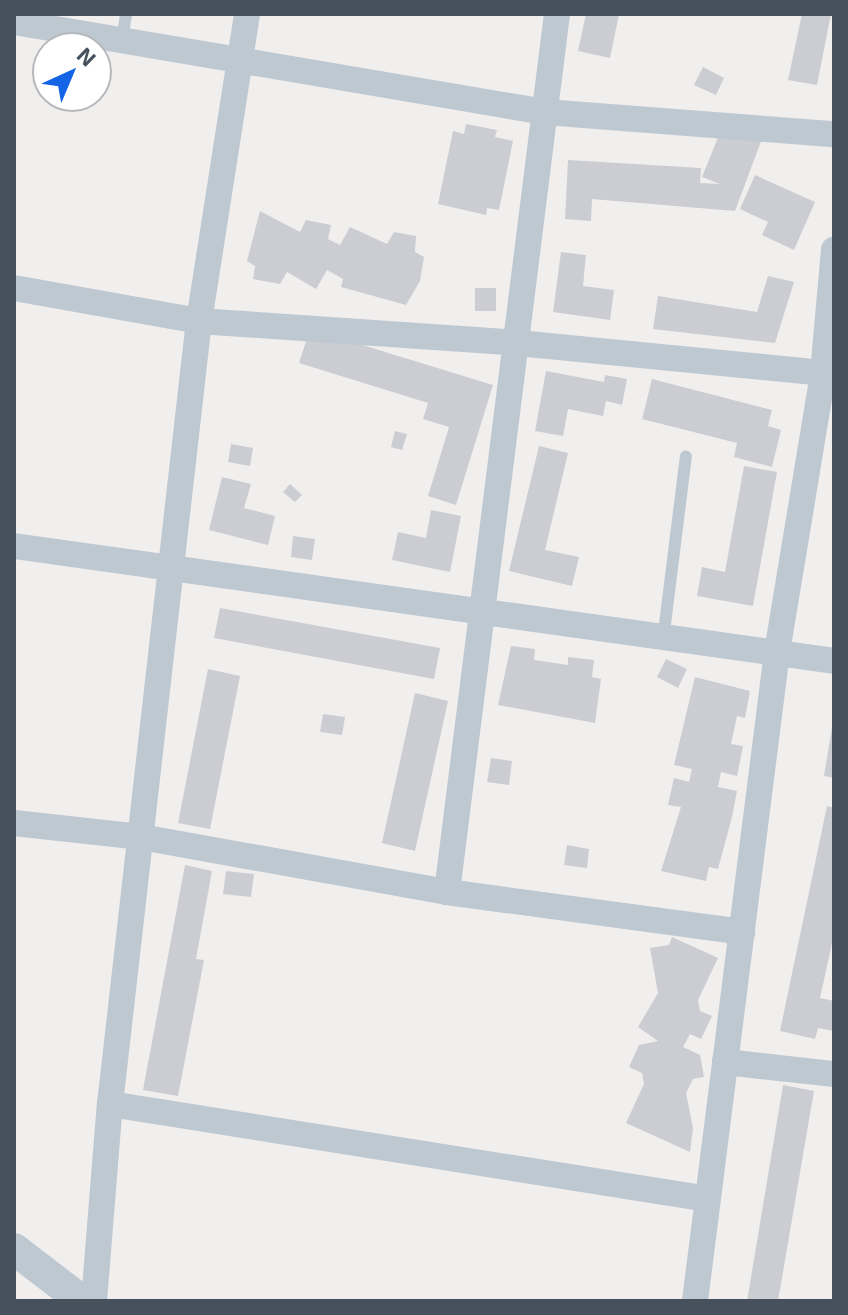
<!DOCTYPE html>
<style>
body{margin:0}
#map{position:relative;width:848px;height:1315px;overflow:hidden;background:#f1eeee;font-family:"Exo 2",sans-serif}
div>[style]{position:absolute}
.building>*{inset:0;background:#cbcdd3}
.service>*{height:12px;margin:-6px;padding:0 6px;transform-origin:6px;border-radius:6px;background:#bec8d1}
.minor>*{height:26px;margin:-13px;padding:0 13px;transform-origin:13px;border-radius:13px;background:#bec8d1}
.tertiary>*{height:32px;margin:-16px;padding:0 16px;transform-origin:16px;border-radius:16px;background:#bec8d1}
span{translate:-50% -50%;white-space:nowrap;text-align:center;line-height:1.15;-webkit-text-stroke:8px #fff;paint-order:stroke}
.frame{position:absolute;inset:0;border:16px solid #46515d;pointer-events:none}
.north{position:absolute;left:32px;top:32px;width:80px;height:80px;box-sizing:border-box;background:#fff;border:2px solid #b5b9be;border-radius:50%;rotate:44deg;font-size:22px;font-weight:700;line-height:32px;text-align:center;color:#46515d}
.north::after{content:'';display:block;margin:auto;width:28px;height:36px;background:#1365e6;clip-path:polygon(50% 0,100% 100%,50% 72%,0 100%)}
</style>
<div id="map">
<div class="building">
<div style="clip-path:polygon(586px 14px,619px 14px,610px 58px,578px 51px)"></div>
<div style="clip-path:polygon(802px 14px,831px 14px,817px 85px,788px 80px)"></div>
<div style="clip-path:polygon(703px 67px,724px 78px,716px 95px,694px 85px)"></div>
<div style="clip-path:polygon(466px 124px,497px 130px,495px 137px,513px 141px,499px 210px,487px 208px,486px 215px,438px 204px,453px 131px,464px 134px)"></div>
<div style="clip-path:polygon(721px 130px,763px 136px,735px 211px,592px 199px,591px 221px,565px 219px,568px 160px,701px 168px,700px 183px,720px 184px,702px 177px)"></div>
<div style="clip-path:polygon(755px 175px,815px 202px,794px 250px,762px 235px,768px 222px,740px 209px)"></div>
<div style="clip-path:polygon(260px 211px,300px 232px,306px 220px,331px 225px,328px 239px,340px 245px,350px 227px,387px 244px,394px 232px,416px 236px,415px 252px,424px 257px,420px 281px,406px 305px,341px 287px,343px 279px,327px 270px,316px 289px,287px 272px,280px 284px,253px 279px,255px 266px,247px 261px)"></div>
<div style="clip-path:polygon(561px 252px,586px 255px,583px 286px,614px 290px,610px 320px,553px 312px)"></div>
<div style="clip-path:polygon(768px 276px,794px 282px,775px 343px,653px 329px,658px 296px,757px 312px)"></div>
<div style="clip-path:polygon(475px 288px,496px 288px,496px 311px,475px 311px)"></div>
<div style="clip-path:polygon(310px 329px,493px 385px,456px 505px,428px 496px,449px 427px,423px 419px,428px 403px,299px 363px)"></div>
<div style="clip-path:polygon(546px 371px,604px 382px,605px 375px,627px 379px,622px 405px,606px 401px,603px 416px,568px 409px,563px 436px,535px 431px)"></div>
<div style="clip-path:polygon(652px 379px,772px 410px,768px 426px,781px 430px,772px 467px,734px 457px,737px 443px,642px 419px)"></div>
<div style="clip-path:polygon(395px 431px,407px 434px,402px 450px,391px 447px)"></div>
<div style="clip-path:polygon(231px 444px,253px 448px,250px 466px,228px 462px)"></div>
<div style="clip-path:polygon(539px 446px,568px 453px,545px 550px,579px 557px,572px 586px,509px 571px)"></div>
<div style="clip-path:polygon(744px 466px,777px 472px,753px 606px,697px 596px,702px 567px,725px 572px)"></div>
<div style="clip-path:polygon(222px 477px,251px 484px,244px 508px,275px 516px,268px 545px,209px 530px)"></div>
<div style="clip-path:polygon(290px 484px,302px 495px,295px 502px,283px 492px)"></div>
<div style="clip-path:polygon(431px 510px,461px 516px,450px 572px,392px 560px,398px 532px,426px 538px)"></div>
<div style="clip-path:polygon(293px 536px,315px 539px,312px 560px,291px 557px)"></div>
<div style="clip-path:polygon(220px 608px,440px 648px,434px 679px,214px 638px)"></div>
<div style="clip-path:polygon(511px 646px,535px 649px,534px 660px,568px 665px,568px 657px,594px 660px,592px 677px,601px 679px,595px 723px,498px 705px)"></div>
<div style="clip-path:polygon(666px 659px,687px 669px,678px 688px,657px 677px)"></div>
<div style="clip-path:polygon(208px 669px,240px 676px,210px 829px,178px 823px)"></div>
<div style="clip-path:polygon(695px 677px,750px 691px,745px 718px,737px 716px,731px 744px,743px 746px,737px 776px,721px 772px,718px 787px,737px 791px,732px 817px,718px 869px,709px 867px,706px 881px,661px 871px,681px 807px,668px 805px,674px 778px,689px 782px,692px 769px,674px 765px)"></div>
<div style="clip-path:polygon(415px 693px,448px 701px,415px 851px,382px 843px)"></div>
<div style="clip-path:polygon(323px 714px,345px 717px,342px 735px,320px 732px)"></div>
<div style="clip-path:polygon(832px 727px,834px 728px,834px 778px,824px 776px)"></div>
<div style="clip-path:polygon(491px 758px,512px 761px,509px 785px,487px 782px)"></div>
<div style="clip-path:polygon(827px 806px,834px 808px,834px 934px,820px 998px,834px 1001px,834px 1031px,818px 1028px,815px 1039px,780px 1031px)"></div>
<div style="clip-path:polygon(567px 845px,589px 849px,587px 868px,564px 865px)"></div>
<div style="clip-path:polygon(185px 865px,212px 871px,196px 959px,204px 960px,178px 1096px,143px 1090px)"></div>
<div style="clip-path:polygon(226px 871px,254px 874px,251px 897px,223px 894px)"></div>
<div style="clip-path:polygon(672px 937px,718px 958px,698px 1000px,700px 1011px,712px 1016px,701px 1039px,690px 1034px,683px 1047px,700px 1055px,704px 1077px,693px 1079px,686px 1093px,693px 1128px,690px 1152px,626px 1123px,644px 1084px,642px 1073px,629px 1067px,639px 1045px,658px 1041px,638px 1027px,658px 993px,650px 948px,669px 945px)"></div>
<div style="clip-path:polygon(783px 1085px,814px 1091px,778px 1301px,747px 1301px)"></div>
</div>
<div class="service">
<div style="left:122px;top:40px;width:26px;rotate:-81deg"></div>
<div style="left:663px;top:640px;width:185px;rotate:-82.9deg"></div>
</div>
<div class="minor">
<div style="left:14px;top:22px;width:539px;rotate:9.62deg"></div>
<div style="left:545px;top:112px;width:290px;rotate:4.4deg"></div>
<div style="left:14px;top:288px;width:188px;rotate:10.1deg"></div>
<div style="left:199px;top:321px;width:320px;rotate:3.9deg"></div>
<div style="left:518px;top:343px;width:306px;rotate:5.6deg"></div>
<div style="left:14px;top:546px;width:828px;rotate:7.98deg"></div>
<div style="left:14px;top:823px;width:128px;rotate:6.3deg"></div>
<div style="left:141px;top:837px;width:311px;rotate:10.2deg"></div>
<div style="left:447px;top:892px;width:298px;rotate:7.7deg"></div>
<div style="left:447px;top:892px;width:885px;rotate:-82.86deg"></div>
<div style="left:725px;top:1062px;width:110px;rotate:6.3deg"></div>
<div style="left:110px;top:1104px;width:605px;rotate:9.03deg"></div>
<div style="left:94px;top:1301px;width:198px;rotate:-85.4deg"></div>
<div style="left:110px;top:1104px;width:788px;rotate:-83.52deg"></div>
<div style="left:199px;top:321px;width:311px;rotate:-81.1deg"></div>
<div style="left:695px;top:1301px;width:654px;rotate:-82.8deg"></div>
<div style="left:777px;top:652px;width:283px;rotate:-80.6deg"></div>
<div style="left:823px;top:373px;width:124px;rotate:-84.9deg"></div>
</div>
<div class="tertiary">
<div style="left:14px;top:1249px;width:86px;rotate:37.4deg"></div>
</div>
<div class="frame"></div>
<div class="north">N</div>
</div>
